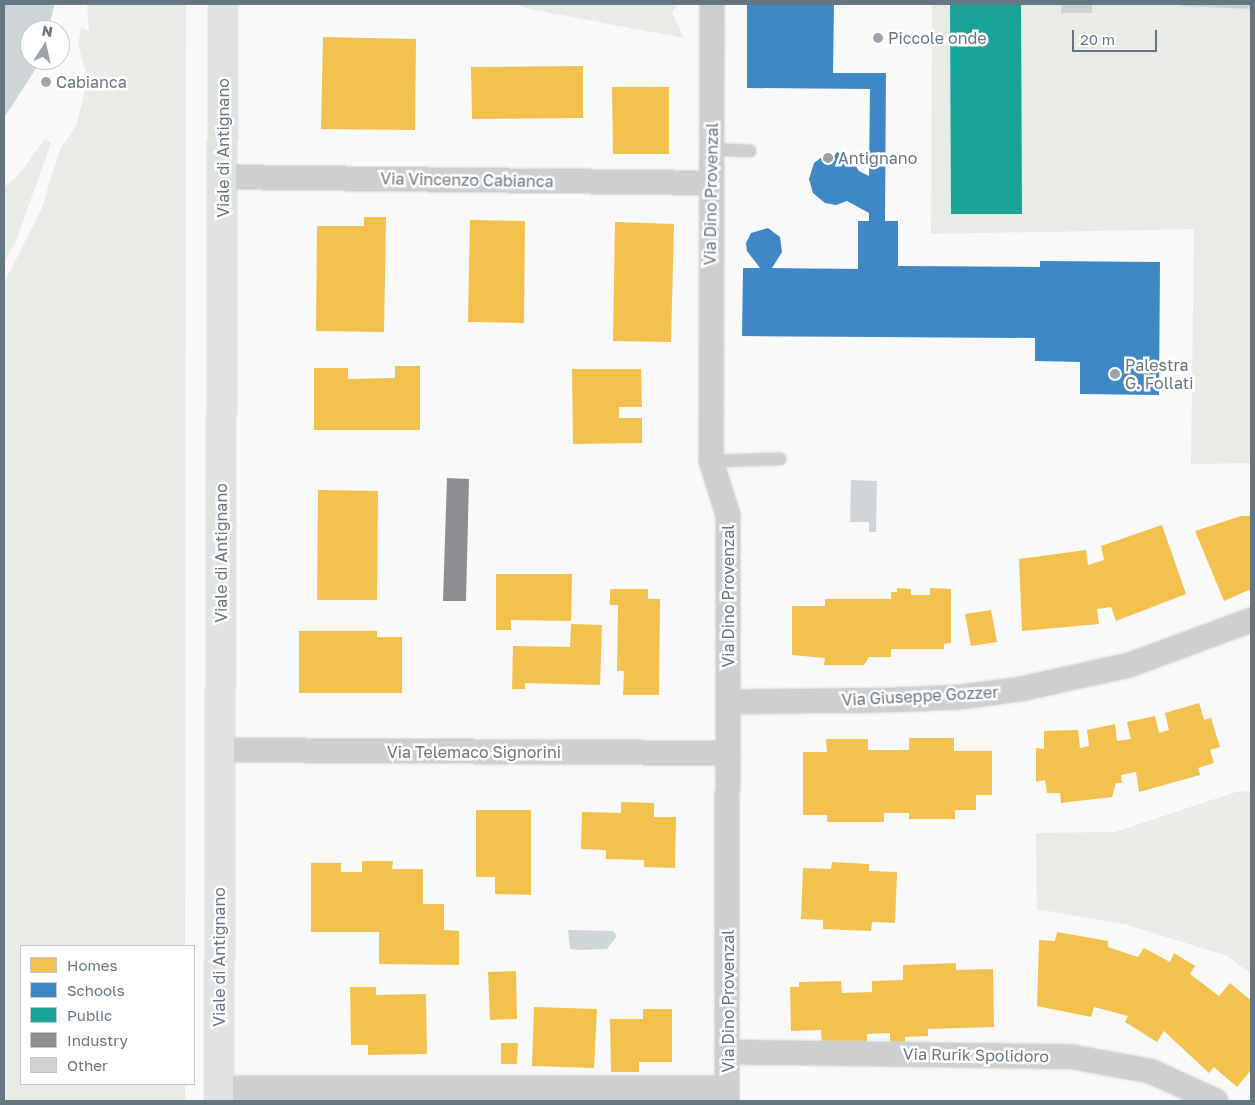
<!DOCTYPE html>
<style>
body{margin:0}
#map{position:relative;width:1255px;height:1105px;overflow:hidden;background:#f9f9f9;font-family:"Golos Text",sans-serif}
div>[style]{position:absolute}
.green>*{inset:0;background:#e8ebe6}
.water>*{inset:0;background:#ced6d9}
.homes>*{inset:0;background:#f2c14e}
.schools>*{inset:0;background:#3f88c5}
.public>*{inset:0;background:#17a398}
.industry>*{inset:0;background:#8d8d92}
.building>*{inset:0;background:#d0d2d3}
.roads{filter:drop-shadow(0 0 1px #d5d6d7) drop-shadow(0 0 1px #d5d6d7)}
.lane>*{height:12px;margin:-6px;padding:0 6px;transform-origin:6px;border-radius:6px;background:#cecfd0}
.street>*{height:24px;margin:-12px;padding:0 12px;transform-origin:12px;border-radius:12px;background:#cecfd0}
.secondary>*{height:28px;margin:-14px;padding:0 14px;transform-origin:14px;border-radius:14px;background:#e1e2e2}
.dots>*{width:14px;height:14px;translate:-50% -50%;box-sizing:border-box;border:2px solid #fff;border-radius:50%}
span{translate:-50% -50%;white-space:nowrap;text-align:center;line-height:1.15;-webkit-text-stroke:5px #fff;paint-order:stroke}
.poi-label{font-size:16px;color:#657683}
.left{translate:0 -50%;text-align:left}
.street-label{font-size:16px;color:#657683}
.frame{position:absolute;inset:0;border:5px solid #657683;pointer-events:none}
.legend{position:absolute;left:20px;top:945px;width:175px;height:140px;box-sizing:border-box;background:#fff;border:1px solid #c1c8cd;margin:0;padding:6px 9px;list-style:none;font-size:15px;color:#657683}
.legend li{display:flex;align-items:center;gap:10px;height:25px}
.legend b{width:25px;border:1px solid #c1c8cd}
.north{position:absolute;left:20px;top:20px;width:50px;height:50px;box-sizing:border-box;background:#fff;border:1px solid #c1c8cd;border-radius:50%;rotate:10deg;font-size:14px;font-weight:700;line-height:20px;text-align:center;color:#657683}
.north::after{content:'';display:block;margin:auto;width:18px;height:22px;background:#99a4ac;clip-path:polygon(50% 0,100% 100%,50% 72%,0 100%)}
.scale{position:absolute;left:1072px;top:30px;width:85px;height:22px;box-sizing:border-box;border:2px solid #657683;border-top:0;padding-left:6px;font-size:15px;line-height:18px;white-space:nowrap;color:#657683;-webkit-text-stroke:4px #fff;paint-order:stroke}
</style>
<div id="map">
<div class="green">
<div style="clip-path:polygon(87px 4px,186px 4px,185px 946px,21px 946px,21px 1084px,185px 1084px,185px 1101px,4px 1101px,4px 283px,41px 210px,61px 147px,76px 127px,88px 78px,78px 45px,81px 27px,89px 31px)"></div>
<div style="clip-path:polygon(518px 4px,677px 4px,672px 13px,684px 38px,524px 8px)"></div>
<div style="clip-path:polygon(932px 4px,1251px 4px,1251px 463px,1191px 464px,1194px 229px,931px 234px)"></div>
<div style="clip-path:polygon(45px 139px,51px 143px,16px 241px,4px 262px,4px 187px,17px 177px)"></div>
<div style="clip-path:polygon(1251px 791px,1251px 974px,1227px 956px,1128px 925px,1037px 909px,1036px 833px,1115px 832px,1236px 792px)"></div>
</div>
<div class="water">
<div style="clip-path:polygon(4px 4px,54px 4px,54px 7px,48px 30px,30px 30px,30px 60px,39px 60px,37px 67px,4px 118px)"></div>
<div style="clip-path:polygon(851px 480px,877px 481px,876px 532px,869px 532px,869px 522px,850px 522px)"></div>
<div style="clip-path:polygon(568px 930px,613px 931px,617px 936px,607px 949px,579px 950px,570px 949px)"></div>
</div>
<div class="homes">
<div style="clip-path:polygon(323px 37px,416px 39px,415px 130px,321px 129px)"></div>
<div style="clip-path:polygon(583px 66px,583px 118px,472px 119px,471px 67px)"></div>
<div style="clip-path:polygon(612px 87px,669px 87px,669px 154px,613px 154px)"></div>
<div style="clip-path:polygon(364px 217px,386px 217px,384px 332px,316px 331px,317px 226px,364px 226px)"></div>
<div style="clip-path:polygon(470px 220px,525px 221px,524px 323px,468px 322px)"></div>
<div style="clip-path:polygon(615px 222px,674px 224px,671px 342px,613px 341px)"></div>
<div style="clip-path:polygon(395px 366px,420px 366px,420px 430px,314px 430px,314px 368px,348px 368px,348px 379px,395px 378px)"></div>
<div style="clip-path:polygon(572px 369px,641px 369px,642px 407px,619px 407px,619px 418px,642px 418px,642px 443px,573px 444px)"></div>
<div style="clip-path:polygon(318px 490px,378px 491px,377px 600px,317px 600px)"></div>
<div style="clip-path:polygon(1241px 516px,1251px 516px,1251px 589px,1224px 601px,1195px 531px)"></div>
<div style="clip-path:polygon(1162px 525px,1186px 594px,1116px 621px,1111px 607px,1097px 609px,1099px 624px,1022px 631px,1019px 559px,1086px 550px,1088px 565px,1104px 560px,1101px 546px)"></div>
<div style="clip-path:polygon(496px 574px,572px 574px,571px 621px,511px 620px,511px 630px,496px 630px)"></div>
<div style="clip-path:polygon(897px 588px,911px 589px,911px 595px,930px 595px,930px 588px,951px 589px,951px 643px,944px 644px,944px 649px,891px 649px,891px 657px,869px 657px,864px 665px,824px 665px,825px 658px,792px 655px,792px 606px,825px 606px,825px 599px,891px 599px,891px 592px,897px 592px)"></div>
<div style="clip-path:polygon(610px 589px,648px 589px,648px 599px,660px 599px,659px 695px,623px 695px,624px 671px,617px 671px,618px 605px,610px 605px)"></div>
<div style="clip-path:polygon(991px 610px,997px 642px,971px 646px,965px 614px)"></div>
<div style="clip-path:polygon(571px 624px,602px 625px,600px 685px,525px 683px,525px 689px,512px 689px,513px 646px,570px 647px)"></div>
<div style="clip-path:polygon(299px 631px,377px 631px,377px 637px,402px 637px,402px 693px,299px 693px)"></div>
<div style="clip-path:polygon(1199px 703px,1204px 720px,1211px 718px,1220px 747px,1210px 750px,1214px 763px,1198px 768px,1200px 775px,1139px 792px,1136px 772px,1121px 775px,1122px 783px,1116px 783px,1112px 797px,1061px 803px,1060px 793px,1047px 793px,1045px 780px,1036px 782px,1036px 748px,1044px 749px,1044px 731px,1078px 730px,1080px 748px,1089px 746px,1087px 730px,1115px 724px,1117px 741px,1131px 739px,1127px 722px,1155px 716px,1159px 733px,1169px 730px,1165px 713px)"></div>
<div style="clip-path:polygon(909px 738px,954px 738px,954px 751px,992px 751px,992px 795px,976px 795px,976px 810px,955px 810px,955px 819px,909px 819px,909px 813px,884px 813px,884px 822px,827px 822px,827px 815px,803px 815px,803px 752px,827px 752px,826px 739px,868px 739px,868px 750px,909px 750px)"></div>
<div style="clip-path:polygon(621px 802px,654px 803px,654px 817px,676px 817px,675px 868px,644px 867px,644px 860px,606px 859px,606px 850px,581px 849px,582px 812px,621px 813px)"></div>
<div style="clip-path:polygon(476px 810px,531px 810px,531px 895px,495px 894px,495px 877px,476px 877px)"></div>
<div style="clip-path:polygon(362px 861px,393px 861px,392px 869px,423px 869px,423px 904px,444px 904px,444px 930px,459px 931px,459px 965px,379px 964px,379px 932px,311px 932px,311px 863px,341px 863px,341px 872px,362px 872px)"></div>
<div style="clip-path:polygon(832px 862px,869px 864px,869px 871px,897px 872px,895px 923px,872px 922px,871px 931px,823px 929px,823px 920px,801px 919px,803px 868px,831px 869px)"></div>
<div style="clip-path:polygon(1057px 932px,1108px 941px,1108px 947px,1138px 957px,1144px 948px,1170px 962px,1174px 953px,1195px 966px,1190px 974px,1219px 996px,1230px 983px,1249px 999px,1251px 996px,1251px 1070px,1237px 1087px,1214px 1067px,1209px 1073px,1164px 1031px,1157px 1042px,1125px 1022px,1128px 1016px,1094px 1007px,1091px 1017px,1037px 1006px,1039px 940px,1055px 941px)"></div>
<div style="clip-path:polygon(956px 963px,956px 970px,993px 969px,994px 1027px,928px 1029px,928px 1036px,905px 1037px,905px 1045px,890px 1045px,890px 1033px,867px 1034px,867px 1044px,822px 1045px,821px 1030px,791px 1031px,790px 987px,799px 987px,799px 982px,841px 981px,842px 993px,872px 992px,872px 981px,903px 980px,903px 965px)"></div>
<div style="clip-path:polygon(516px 971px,517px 1019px,490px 1020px,488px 972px)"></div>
<div style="clip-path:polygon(350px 987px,376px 987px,376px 995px,426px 994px,427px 1054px,368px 1055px,368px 1045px,351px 1045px)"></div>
<div style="clip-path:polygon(534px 1007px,597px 1009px,594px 1068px,532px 1066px)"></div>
<div style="clip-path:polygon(643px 1009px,672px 1009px,672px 1062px,639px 1062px,639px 1072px,611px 1072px,610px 1019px,643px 1019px)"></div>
<div style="clip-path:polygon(501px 1043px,518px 1043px,517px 1064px,501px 1064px)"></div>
</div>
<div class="schools">
<div style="clip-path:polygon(747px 4px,834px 4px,833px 73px,886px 73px,885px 221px,898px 221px,898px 266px,1040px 267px,1040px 261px,1160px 262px,1159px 395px,1080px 394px,1080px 362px,1035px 361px,1035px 338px,742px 336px,743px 268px,760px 268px,747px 251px,746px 243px,751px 233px,768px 228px,780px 237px,782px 252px,772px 268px,858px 269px,858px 221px,869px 221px,869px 213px,847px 201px,836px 205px,825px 203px,813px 193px,809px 179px,814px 163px,826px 154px,833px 158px,837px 152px,851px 159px,859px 171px,869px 176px,870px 89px,747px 88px)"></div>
</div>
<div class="public">
<div style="clip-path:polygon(950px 4px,1021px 4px,1022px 214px,951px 214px)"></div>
</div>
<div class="industry">
<div style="clip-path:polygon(447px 478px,469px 479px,466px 601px,443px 601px)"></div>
</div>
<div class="building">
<div style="clip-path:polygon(1061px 4px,1092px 4px,1092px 13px,1061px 13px)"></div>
<div style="clip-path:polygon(1182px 4px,1251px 4px,1251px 9px,1182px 6px)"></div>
</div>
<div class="roads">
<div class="lane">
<div style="left:711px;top:149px;width:39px;rotate:3deg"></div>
<div style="left:711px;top:461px;width:69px;rotate:-1.7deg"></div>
</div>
<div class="street">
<div style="left:712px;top:4px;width:457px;rotate:90.1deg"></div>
<div style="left:711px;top:461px;width:57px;rotate:72.5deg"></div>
<div style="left:728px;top:515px;width:586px;rotate:90.1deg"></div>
<div style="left:222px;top:177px;width:489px;rotate:0.7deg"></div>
<div style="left:728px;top:702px;width:164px;rotate:-0.7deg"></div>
<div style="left:892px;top:700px;width:69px;rotate:-2.5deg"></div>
<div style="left:961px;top:697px;width:61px;rotate:-7.6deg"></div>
<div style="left:1021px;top:689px;width:111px;rotate:-12.5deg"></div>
<div style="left:1129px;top:665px;width:130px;rotate:-20.2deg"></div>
<div style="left:220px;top:750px;width:508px;rotate:0.34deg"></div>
<div style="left:728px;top:1052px;width:345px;rotate:0.8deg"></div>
<div style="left:1073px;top:1057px;width:78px;rotate:10.3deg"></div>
<div style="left:1150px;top:1071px;width:72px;rotate:24.4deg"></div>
<div style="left:219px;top:1088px;width:508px"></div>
</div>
<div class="secondary">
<div style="left:219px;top:1101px;width:1097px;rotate:-89.79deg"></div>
</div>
</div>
<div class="dots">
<div style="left:878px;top:38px;background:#99a4ac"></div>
<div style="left:46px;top:82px;background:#99a4ac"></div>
<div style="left:828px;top:158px;background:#99a4ac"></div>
<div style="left:1115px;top:374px;background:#99a4ac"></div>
</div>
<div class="poi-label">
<span class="left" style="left:888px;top:38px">Piccole onde</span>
<span class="left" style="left:56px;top:82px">Cabianca</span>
<span class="left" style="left:838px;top:158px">Antignano</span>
<span class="left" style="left:1125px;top:374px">Palestra<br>G. Follati</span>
</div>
<div class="street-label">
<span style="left:223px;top:148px;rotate:-90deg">Viale di Antignano</span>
<span style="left:467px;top:180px;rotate:1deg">Via Vincenzo Cabianca</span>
<span style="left:711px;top:194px;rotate:-89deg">Via Dino Provenzal</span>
<span style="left:221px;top:553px;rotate:-90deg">Viale di Antignano</span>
<span style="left:728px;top:596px;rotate:-90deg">Via Dino Provenzal</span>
<span style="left:920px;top:696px;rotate:-3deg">Via Giuseppe Gozzer</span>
<span style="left:474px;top:752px">Via Telemaco Signorini</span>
<span style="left:219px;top:957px;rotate:-90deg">Viale di Antignano</span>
<span style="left:728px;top:1001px;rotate:-90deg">Via Dino Provenzal</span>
<span style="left:976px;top:1055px;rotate:1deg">Via Rurik Spolidoro</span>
</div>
<div class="frame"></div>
<ul class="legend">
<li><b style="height:14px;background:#f2c14e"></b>Homes</li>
<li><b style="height:14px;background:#3f88c5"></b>Schools</li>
<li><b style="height:14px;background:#17a398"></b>Public</li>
<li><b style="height:14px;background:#8d8d92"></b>Industry</li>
<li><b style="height:14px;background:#d0d2d3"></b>Other</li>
</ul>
<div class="north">N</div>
<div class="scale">20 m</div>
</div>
